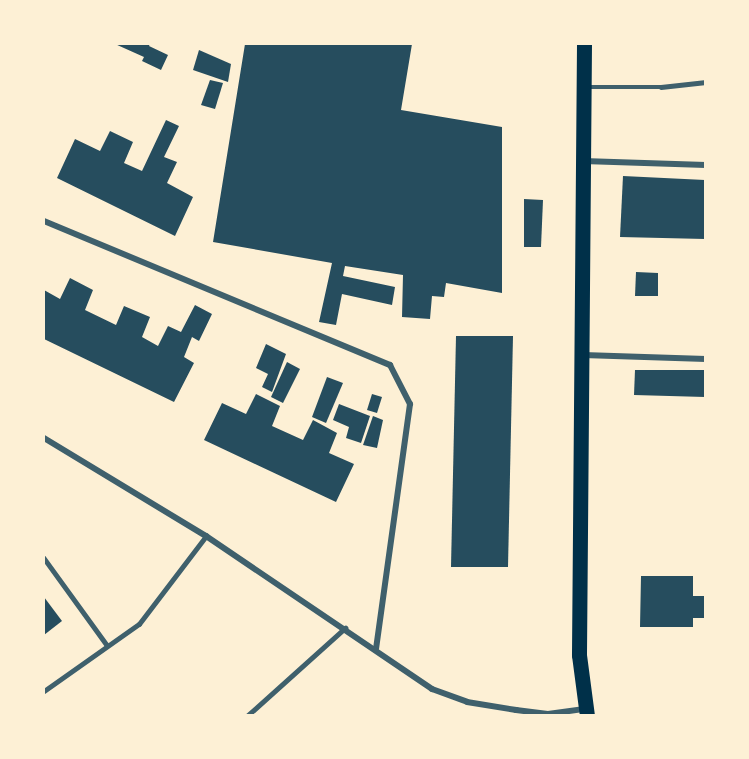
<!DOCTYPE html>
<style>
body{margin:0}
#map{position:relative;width:749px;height:759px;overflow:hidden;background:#fdf0d5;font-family:"Roboto Serif",serif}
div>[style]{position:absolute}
.building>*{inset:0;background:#264d5e}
.service>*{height:4.5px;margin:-2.25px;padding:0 2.25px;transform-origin:2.25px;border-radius:2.25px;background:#3f606c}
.minor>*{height:6px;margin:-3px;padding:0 3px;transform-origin:3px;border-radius:3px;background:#3f606c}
.primary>*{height:15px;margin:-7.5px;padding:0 7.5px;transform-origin:7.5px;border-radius:7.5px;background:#003049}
span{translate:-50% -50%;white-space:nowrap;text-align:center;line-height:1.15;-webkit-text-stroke:4.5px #fdf0d5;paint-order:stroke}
.frame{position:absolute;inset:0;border:45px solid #fdf0d5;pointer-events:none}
</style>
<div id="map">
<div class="building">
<div style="clip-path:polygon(115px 44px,150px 44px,149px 46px,168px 55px,161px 70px,142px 61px,144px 57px)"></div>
<div style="clip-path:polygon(245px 44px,412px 44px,401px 110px,502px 127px,502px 293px,446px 283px,444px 297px,432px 296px,430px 319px,402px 317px,403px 275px,345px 266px,343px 276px,395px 287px,392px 305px,342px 294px,336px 325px,319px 322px,332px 263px,213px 242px)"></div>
<div style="clip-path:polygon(199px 50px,231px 64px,228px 82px,193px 70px)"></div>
<div style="clip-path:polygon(210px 80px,223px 83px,215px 109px,201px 105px)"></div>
<div style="clip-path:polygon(166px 120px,179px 126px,164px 157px,177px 162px,167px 183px,193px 197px,175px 236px,57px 178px,75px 139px,100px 151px,110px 131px,133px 142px,124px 163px,142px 171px)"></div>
<div style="clip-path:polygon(623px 176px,705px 180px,705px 239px,620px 237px)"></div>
<div style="clip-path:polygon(524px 199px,543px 200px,541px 247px,524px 247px)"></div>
<div style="clip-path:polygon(636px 272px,658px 273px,658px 296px,635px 296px)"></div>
<div style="clip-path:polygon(70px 278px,93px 290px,85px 310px,116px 325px,124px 306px,150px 317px,142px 337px,158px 346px,168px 326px,181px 332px,195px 305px,212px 314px,199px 341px,192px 337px,184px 357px,194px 363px,174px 402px,44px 339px,44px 290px,60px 299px)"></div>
<div style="clip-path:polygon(456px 336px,513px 336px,508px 567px,451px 567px)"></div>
<div style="clip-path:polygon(266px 344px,286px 354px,272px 392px,262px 387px,268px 374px,256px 368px)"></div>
<div style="clip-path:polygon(287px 362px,300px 369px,283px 403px,271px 397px)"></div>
<div style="clip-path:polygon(635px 370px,705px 370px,705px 397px,634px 395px)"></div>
<div style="clip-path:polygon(327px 377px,343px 383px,326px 423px,312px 417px)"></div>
<div style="clip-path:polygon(256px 394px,280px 406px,272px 426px,303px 440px,313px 420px,337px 433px,329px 453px,354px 464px,336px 502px,204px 440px,222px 403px,246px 414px)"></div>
<div style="clip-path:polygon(372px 394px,382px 397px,377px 413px,367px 410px)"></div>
<div style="clip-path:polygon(339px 404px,370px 416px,361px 443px,346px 438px,349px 427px,333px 420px)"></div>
<div style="clip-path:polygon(373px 416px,383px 420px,377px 448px,363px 445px)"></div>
<div style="clip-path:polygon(641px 576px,693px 576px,693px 596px,705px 596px,705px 618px,693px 618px,693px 627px,640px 627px)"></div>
<div style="clip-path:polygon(44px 597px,62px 621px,44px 635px)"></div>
</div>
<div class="service">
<div style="left:586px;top:87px;width:75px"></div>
<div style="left:661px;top:87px;width:45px;rotate:-6.3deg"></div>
<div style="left:44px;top:558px;width:107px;rotate:54.1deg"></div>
<div style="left:44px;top:691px;width:116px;rotate:-35.2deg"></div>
<div style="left:139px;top:624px;width:111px;rotate:-52.7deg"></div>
<div style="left:247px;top:716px;width:132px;rotate:-41.9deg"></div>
</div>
<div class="minor">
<div style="left:583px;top:161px;width:123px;rotate:1.9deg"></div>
<div style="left:44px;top:221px;width:375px;rotate:22.6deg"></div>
<div style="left:390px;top:365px;width:44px;rotate:62.9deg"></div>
<div style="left:410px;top:404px;width:247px;rotate:97.9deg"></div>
<div style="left:583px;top:355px;width:123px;rotate:1.9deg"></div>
<div style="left:44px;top:438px;width:189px;rotate:31.2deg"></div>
<div style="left:206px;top:536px;width:273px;rotate:34.1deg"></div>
<div style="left:432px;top:689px;width:37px;rotate:20deg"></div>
<div style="left:467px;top:702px;width:50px;rotate:9.3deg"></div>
<div style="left:516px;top:710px;width:32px;rotate:7deg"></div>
<div style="left:548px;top:714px;width:37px;rotate:-8deg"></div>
</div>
<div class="primary">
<div style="left:584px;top:44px;width:611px;rotate:90.47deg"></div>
<div style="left:579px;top:655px;width:62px;rotate:82.5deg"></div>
</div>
<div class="frame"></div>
</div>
